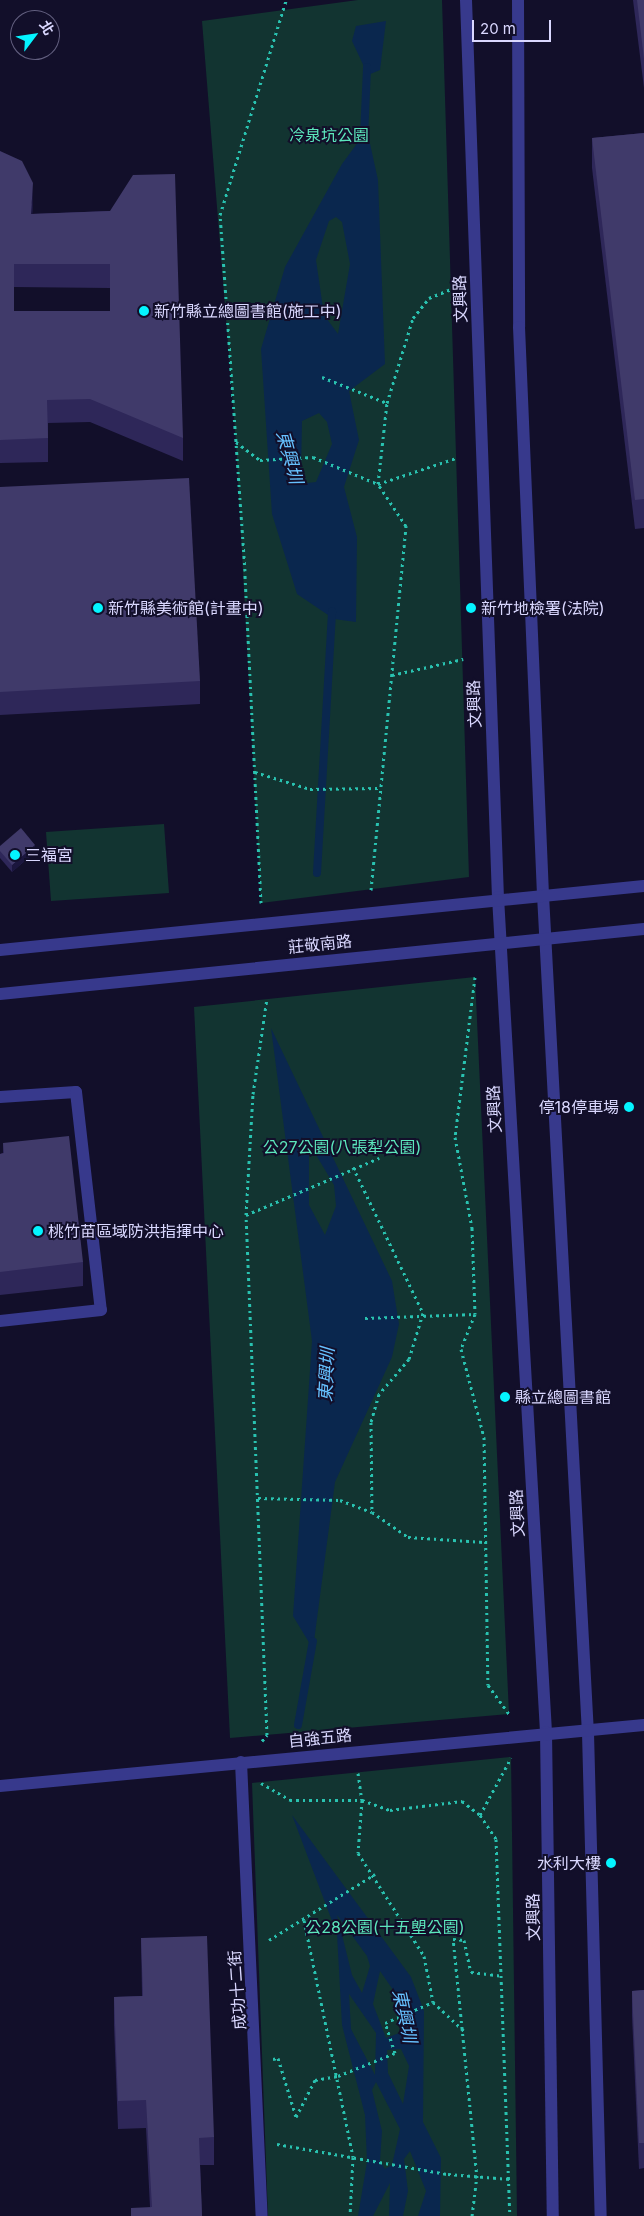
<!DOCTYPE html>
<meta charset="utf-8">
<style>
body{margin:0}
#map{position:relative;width:644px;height:2216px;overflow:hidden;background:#120f2a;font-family:Inter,"Noto Sans TC",sans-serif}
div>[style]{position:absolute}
.green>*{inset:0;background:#123431}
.water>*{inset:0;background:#0a274e}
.stream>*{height:8px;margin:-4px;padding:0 4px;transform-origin:4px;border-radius:4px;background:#0a274e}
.path>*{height:3px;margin-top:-1.5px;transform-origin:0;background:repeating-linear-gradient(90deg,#29c2b0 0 2.5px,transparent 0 6.5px)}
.minor>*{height:12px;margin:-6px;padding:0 6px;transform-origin:6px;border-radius:6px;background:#37398c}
.wall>*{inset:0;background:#2e2759}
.shaded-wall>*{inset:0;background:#1b163e}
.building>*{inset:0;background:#403a6a}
.dots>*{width:14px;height:14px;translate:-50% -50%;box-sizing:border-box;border:2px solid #120f2a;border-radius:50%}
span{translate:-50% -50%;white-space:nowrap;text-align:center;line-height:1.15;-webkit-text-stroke:4px #120f2a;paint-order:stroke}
.park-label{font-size:16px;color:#5ce7bc}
.street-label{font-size:16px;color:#dad8ff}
.poi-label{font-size:16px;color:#dad8ff}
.left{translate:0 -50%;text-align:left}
.right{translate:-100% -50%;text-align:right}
.water-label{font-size:18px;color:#66c1ff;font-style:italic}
.north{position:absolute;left:10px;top:10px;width:50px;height:50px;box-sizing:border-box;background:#120f2a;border:1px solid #625f7f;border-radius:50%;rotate:59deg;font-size:14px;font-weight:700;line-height:20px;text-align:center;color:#dad8ff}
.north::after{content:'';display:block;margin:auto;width:18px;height:22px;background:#04f4ff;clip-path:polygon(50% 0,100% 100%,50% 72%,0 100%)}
.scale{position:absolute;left:472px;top:20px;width:79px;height:22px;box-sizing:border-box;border:2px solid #dad8ff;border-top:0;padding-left:6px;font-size:15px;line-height:18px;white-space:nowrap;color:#dad8ff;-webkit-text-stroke:4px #120f2a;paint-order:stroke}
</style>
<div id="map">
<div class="green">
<div style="clip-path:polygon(358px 0,442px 0,469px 877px,261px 903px,236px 442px,202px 21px)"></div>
<div style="clip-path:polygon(164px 824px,169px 893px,51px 901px,46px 832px)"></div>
<div style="clip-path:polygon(475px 977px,509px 1714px,230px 1738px,194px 1007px)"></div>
<div style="clip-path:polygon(511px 1757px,517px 2216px,268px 2216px,252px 1783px)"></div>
</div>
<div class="water">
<div style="clip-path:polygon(386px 21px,380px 70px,368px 75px,352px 41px,356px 26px)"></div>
<div style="clip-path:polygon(evenodd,367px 130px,378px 180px,385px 364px,349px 391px,359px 440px,344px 487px,357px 537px,356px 622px,334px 619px,297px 594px,272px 514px,261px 349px,285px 267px,342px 164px,367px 130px,336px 217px,342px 222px,350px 264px,338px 334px,324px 315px,316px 260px,329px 221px,336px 217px,367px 130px,319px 413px,327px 422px,332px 444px,316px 482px,307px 483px,301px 472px,302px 421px,319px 413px)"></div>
<div style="clip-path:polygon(evenodd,271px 1028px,392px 1281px,399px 1324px,392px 1357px,335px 1482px,313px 1649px,293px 1616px,312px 1341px,271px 1028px,309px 1143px,334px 1185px,336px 1206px,325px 1235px,309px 1205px,309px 1143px)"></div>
<div style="clip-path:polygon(evenodd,292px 1815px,411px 1977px,424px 2011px,423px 2122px,441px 2158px,440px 2216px,418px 2216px,426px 2191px,410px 2151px,404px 2159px,408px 2191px,403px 2216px,389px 2216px,390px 2183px,373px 2216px,358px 2216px,367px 2162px,365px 2115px,342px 2025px,337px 1934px,292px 1815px,337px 1915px,367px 1956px,370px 1966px,362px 1993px,352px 1975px,337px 1915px,292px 1815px,380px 1971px,400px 2000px,402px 2032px,386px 2038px,373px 2004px,380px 1971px,292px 1815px,349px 1994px,376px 2033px,375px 2075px,351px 2029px,349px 1994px,292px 1815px,401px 2049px,409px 2066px,403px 2104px,388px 2073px,387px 2050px,401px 2049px,292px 1815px,376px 2082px,400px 2129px,392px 2165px,385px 2169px,380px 2161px,382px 2131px,372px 2090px,376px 2082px)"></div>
</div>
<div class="stream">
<div style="left:364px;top:137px;width:70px;rotate:-87.5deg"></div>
<div style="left:317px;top:873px;width:262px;rotate:-86.7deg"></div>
<div style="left:298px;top:1725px;width:85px;rotate:-79.9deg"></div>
</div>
<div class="path">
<div style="left:322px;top:377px;width:70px;rotate:21.8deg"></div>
<div style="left:236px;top:442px;width:30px;rotate:37deg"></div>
<div style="left:260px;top:460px;width:53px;rotate:-3.2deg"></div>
<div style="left:313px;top:457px;width:70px;rotate:22.6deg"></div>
<div style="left:378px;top:484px;width:82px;rotate:-18.4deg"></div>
<div style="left:392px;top:675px;width:73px;rotate:-12.7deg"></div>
<div style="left:255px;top:772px;width:58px;rotate:17.2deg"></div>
<div style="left:310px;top:789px;width:69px;rotate:-0.8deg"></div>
<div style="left:371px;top:890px;width:366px;rotate:-84.5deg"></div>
<div style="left:406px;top:526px;width:50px;rotate:-123.7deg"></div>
<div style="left:378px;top:484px;width:81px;rotate:-83.7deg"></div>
<div style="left:387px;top:403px;width:89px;rotate:-73deg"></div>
<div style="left:413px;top:318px;width:26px;rotate:-51deg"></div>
<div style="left:429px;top:298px;width:24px;rotate:-22deg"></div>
<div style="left:261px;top:903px;width:332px;rotate:-92.8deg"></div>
<div style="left:245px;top:571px;width:357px;rotate:-94deg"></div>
<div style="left:220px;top:215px;width:225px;rotate:-72.9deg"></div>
<div style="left:475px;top:977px;width:161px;rotate:97.1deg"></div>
<div style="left:455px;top:1137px;width:93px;rotate:79.4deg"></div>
<div style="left:472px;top:1228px;width:86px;rotate:88deg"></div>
<div style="left:475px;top:1314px;width:38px;rotate:112deg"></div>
<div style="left:461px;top:1349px;width:91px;rotate:75.4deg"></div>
<div style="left:484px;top:1437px;width:248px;rotate:89.1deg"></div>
<div style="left:488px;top:1685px;width:36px;rotate:54deg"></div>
<div style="left:353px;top:1167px;width:162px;rotate:64.4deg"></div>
<div style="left:423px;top:1313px;width:48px;rotate:106.9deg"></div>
<div style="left:409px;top:1359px;width:46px;rotate:130.6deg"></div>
<div style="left:379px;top:1394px;width:29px;rotate:106deg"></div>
<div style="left:371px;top:1422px;width:90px;rotate:89.4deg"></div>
<div style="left:246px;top:1215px;width:145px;rotate:-23.2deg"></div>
<div style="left:365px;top:1318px;width:110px;rotate:-2.1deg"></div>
<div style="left:258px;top:1498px;width:82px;rotate:1.4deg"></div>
<div style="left:340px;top:1500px;width:34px;rotate:21deg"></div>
<div style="left:372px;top:1512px;width:44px;rotate:34.8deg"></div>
<div style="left:408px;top:1537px;width:76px;rotate:3.8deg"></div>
<div style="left:262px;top:1741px;width:8px;rotate:-50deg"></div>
<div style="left:267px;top:1735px;width:520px;rotate:-92.31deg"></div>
<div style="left:246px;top:1215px;width:121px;rotate:-86.7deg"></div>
<div style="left:253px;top:1094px;width:97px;rotate:-81.7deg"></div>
<div style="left:358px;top:1773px;width:27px;rotate:82deg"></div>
<div style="left:362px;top:1800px;width:53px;rotate:94.3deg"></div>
<div style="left:358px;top:1853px;width:122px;rotate:57.3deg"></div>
<div style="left:424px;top:1956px;width:47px;rotate:78.9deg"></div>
<div style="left:433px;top:2002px;width:42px;rotate:43.1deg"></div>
<div style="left:261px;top:1783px;width:34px;rotate:30deg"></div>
<div style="left:290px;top:1800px;width:72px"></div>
<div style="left:362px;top:1800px;width:30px;rotate:20deg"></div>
<div style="left:390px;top:1810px;width:73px;rotate:-7.1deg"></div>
<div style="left:462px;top:1801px;width:23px;rotate:38deg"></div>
<div style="left:480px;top:1815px;width:29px;rotate:56deg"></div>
<div style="left:496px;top:1839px;width:377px;rotate:87.9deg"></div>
<div style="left:480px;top:1815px;width:65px;rotate:-61.5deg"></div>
<div style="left:304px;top:1920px;width:242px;rotate:78.3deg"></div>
<div style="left:353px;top:2157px;width:59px;rotate:92.9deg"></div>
<div style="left:269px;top:1940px;width:125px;rotate:-31.9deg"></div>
<div style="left:273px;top:2059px;width:5px;rotate:-11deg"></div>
<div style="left:278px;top:2058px;width:62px;rotate:73deg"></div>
<div style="left:296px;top:2117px;width:42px;rotate:-62.8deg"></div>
<div style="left:315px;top:2080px;width:23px;rotate:-10deg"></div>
<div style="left:338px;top:2076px;width:61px;rotate:-22deg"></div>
<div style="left:395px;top:2053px;width:32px;rotate:-108deg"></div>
<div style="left:385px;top:2023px;width:52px;rotate:-23.6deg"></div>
<div style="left:277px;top:2144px;width:174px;rotate:10deg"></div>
<div style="left:448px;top:2174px;width:62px;rotate:4.6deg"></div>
<div style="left:472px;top:2216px;width:38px;rotate:-83deg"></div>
<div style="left:477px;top:2178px;width:240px;rotate:-95.7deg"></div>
<div style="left:453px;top:1939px;width:11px;rotate:5deg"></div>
<div style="left:464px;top:1940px;width:33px;rotate:78deg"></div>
<div style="left:471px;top:1972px;width:31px;rotate:7deg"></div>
</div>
<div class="minor">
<div style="left:466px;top:0;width:898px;rotate:87.96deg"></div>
<div style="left:498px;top:897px;width:836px;rotate:86.71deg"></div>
<div style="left:546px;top:1732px;width:484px;rotate:89.2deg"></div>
<div style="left:518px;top:0;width:327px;rotate:89.8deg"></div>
<div style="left:519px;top:327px;width:569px;rotate:87.58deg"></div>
<div style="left:543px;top:895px;width:839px;rotate:86.93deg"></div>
<div style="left:588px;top:1733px;width:483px;rotate:88.5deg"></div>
<div style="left:0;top:950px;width:647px;rotate:-5.68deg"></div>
<div style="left:0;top:994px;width:647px;rotate:-5.76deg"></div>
<div style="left:0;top:1097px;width:76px;rotate:-3.8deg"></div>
<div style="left:76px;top:1092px;width:219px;rotate:83.5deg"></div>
<div style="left:101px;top:1310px;width:102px;rotate:173.8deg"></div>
<div style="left:241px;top:1762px;width:454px;rotate:87.4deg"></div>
<div style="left:0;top:1786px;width:647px;rotate:-5.41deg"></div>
</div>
<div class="wall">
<div style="clip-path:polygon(633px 0,644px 0,644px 88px)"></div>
<div style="clip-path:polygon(644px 133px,644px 528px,635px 529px,592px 168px,592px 138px)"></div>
<div style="clip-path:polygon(evenodd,0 151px,33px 206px,32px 214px,110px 211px,183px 438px,183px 461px,90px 422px,48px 423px,48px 462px,0 463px,0 151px,14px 287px,110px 288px,110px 311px,14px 311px,14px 287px)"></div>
<div style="clip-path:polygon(0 487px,200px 681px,200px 704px,0 715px)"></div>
<div style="clip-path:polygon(0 846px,35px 852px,12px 872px,0 858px)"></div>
<div style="clip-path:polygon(3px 1143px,83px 1262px,83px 1286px,0 1295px,0 1154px,3px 1153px)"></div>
<div style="clip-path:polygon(141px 1938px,214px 2137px,214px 2165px,200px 2165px,202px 2216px,150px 2207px,146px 2128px,118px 2129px,114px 2025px,114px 1997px,142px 1996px)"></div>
<div style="clip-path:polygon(644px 1990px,644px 2168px,639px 2169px,632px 2016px,632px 1991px)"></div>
</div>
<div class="shaded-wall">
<div style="clip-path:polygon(33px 183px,33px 206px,31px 237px,31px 214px)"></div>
<div style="clip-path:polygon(35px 845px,35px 852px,12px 872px,12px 865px)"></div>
</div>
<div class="building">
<div style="clip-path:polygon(637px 0,644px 0,644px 59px)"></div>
<div style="clip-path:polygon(644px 133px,644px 499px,635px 500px,592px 138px)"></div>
<div style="clip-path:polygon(evenodd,0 151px,22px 161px,33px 183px,31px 214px,110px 211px,133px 175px,175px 174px,183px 438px,90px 399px,47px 400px,48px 438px,0 440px,0 151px,14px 264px,110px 264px,110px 311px,14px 311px,14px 264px)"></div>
<div style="clip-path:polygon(189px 478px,200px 681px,0 692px,0 487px)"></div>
<div style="clip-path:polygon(21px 828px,35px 845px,12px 865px,0 851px,0 846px)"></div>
<div style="clip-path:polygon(69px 1136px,83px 1262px,0 1272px,0 1154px,4px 1153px,3px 1143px)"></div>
<div style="clip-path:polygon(207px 1936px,214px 2137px,199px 2138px,202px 2216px,131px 2216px,131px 2208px,152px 2207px,146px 2100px,118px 2101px,114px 1997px,143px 1996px,141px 1938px)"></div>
<div style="clip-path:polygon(644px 1990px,644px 2143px,639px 2143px,632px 1991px)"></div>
</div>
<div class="dots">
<div style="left:144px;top:311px;background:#04f4ff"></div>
<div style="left:98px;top:608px;background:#04f4ff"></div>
<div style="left:471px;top:608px;background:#04f4ff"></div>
<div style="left:15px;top:855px;background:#04f4ff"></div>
<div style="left:629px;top:1107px;background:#04f4ff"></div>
<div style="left:38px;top:1231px;background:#04f4ff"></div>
<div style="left:505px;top:1397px;background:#04f4ff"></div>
<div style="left:611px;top:1863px;background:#04f4ff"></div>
</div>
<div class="park-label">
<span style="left:329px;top:135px">冷泉坑公園</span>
<span style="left:342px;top:1147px">公27公園(八張犁公園)</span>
<span style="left:385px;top:1927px">公28公園(十五塱公園)</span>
</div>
<div class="street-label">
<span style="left:460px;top:299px;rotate:-92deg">文興路</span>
<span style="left:474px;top:704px;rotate:-92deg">文興路</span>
<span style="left:320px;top:944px;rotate:-6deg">莊敬南路</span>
<span style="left:494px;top:1109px;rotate:-93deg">文興路</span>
<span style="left:517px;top:1513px;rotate:-93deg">文興路</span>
<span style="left:320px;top:1738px;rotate:-6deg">自強五路</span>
<span style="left:533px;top:1917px;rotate:-91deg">文興路</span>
<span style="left:237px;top:1990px;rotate:-94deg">成功十二街</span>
</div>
<div class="poi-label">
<span class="left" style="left:154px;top:311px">新竹縣立總圖書館(施工中)</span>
<span class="left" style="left:108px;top:608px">新竹縣美術館(計畫中)</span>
<span class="left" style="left:481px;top:608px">新竹地檢署(法院)</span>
<span class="left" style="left:25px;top:855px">三福宮</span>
<span class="right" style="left:619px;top:1107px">停18停車場</span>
<span class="left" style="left:48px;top:1231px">桃竹苗區域防洪指揮中心</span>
<span class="left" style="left:515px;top:1397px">縣立總圖書館</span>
<span class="right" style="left:601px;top:1863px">水利大樓</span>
</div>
<div class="water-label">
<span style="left:289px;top:457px;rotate:75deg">東興圳</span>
<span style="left:327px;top:1375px;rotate:-87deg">東興圳</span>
<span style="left:404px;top:2016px;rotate:78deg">東興圳</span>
</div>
<div class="north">北</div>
<div class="scale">20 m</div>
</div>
